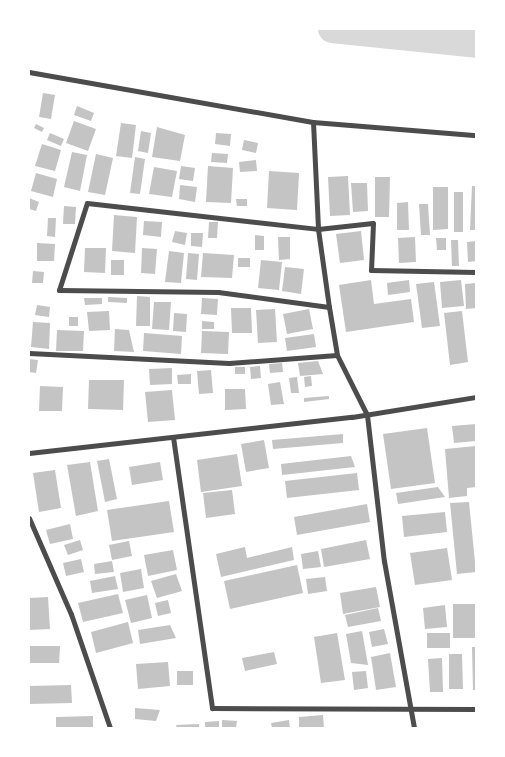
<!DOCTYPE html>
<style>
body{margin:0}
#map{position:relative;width:505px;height:757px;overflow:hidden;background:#fff;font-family:Arial,sans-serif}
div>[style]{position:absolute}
.canal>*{height:28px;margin:-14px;padding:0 14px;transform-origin:14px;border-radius:14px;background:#d9d9d9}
.building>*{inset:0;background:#c4c4c4}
.minor>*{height:5px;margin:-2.5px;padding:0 2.5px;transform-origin:2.5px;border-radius:2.5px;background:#4c4c4c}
span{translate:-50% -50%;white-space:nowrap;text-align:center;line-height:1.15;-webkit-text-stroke:5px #fff;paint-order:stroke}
.frame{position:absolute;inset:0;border:30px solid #fff;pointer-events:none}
</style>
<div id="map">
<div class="canal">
<div style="left:332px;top:29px;width:145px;rotate:5.9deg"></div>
</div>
<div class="building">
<div style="clip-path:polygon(43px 93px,55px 95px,51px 119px,39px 117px)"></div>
<div style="clip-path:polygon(77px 106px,94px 113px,91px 121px,74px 115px)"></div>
<div style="clip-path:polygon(74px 121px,96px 129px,88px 151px,66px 143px)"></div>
<div style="clip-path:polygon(121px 123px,136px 125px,132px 158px,116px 156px)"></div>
<div style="clip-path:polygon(36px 124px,44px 128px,42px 132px,34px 128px)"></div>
<div style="clip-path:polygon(157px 127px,185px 135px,180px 161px,152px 157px)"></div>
<div style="clip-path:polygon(141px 131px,151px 133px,148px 153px,138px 151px)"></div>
<div style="clip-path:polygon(50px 133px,64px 139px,61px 146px,47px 140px)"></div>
<div style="clip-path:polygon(216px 133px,231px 134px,230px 146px,215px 144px)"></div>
<div style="clip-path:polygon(244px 140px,258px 143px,256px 153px,242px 150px)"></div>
<div style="clip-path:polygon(42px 144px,61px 150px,55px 171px,35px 166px)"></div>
<div style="clip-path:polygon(72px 152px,87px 155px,80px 191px,64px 187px)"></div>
<div style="clip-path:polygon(212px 153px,228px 154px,227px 163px,211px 162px)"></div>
<div style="clip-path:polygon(96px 154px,113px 158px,105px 195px,88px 192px)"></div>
<div style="clip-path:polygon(135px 157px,145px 159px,140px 194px,130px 193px)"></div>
<div style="clip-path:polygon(256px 160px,257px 171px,240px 172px,239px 162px)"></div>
<div style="clip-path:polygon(181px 166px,195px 168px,193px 181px,179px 179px)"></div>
<div style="clip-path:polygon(208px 166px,233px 168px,231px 203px,206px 202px)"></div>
<div style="clip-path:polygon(154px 167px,177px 171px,172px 197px,149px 194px)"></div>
<div style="clip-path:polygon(269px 171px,299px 173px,297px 210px,267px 208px)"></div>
<div style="clip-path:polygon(36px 173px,57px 179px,53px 197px,31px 191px)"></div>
<div style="clip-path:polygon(348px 176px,350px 215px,330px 216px,328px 177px)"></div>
<div style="clip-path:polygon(375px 177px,390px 177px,389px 217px,375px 217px)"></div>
<div style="clip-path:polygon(351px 183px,367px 183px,368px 211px,353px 212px)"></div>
<div style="clip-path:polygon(180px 185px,197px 187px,195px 202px,179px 199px)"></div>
<div style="clip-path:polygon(472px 186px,476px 186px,476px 230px,470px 230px)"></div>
<div style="clip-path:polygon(433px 187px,448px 187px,448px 229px,433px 230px)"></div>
<div style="clip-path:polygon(454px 192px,463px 192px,463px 232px,454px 232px)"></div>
<div style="clip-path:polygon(29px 198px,39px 202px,36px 211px,29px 209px)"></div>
<div style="clip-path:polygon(236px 199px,247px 199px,247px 206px,237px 206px)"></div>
<div style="clip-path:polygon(408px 202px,409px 230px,397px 230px,397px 203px)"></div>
<div style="clip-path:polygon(419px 204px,428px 204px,430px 235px,421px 235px)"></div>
<div style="clip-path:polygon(64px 206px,76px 207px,75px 224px,63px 224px)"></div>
<div style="clip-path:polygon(114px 215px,137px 217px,135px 253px,112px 251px)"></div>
<div style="clip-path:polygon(48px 218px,56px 218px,55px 237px,47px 236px)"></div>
<div style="clip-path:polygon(144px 221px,162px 222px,161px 237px,143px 235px)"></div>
<div style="clip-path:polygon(209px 222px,218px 222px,217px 238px,208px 238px)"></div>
<div style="clip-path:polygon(175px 231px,187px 233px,185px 245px,172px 242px)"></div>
<div style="clip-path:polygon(361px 231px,364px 260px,340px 263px,336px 234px)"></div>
<div style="clip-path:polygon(191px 233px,203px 233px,202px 247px,191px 246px)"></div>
<div style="clip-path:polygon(255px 235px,264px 236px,264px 250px,255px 250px)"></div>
<div style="clip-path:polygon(278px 237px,290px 237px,290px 259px,279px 260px)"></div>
<div style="clip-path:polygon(415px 237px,416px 262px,399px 263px,398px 238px)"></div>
<div style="clip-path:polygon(436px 238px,446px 238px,446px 250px,437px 250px)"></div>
<div style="clip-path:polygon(451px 240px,458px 240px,459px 266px,452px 266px)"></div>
<div style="clip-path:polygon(476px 241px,476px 261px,468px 262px,467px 242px)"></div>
<div style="clip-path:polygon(37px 243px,55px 244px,54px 261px,37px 261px)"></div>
<div style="clip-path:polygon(85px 248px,106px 248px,105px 273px,84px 272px)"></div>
<div style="clip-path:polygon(142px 248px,157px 249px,155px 274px,141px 273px)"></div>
<div style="clip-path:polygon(169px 251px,184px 253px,181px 283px,165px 282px)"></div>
<div style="clip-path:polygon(188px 253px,199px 254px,197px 280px,186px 279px)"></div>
<div style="clip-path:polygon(203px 253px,234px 255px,232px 278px,201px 277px)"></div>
<div style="clip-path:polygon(238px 258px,250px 258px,250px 267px,238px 267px)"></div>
<div style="clip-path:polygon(111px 260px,124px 260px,124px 275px,111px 275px)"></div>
<div style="clip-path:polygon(261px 260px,282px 262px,279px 290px,258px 288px)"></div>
<div style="clip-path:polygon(285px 267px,304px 269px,301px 294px,282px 291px)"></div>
<div style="clip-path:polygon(33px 271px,44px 272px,43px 283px,32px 283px)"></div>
<div style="clip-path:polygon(371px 280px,374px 304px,411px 299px,414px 322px,346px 332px,339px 285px)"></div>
<div style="clip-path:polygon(409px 280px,410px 292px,388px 295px,387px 283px)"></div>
<div style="clip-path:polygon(461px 280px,464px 306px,442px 308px,440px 282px)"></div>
<div style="clip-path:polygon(434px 282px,440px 326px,422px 328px,416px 284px)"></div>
<div style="clip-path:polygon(476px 283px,476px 308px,466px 309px,465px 284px)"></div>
<div style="clip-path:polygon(137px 296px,150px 297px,150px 326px,136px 326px)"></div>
<div style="clip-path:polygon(108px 297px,127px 298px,127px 303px,108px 302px)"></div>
<div style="clip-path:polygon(84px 298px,102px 298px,102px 304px,85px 305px)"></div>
<div style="clip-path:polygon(202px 298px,218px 299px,217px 315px,201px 314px)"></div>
<div style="clip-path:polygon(154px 302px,171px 302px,169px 330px,152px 329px)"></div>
<div style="clip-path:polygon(37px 305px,50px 307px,49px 317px,35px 315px)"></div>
<div style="clip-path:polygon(231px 308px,251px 308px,252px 333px,232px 333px)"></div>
<div style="clip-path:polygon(275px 309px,277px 342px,258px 343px,256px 310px)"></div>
<div style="clip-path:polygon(309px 309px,313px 329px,287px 334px,283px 314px)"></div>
<div style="clip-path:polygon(109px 311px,110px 330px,89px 331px,87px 312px)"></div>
<div style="clip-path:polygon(462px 311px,468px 362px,450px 365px,444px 313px)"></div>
<div style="clip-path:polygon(174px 313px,187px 314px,186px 332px,173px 331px)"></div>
<div style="clip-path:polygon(69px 317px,78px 317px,78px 326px,69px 326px)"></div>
<div style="clip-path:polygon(202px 321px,214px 322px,214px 329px,202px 329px)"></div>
<div style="clip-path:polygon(33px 322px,50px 323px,49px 349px,31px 347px)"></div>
<div style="clip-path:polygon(115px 329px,129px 330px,134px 352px,114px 351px)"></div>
<div style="clip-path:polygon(57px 330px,84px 331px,83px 351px,56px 351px)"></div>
<div style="clip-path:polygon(202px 331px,229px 332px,228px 354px,201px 353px)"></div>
<div style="clip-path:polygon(144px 333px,182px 336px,181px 354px,143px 351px)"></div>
<div style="clip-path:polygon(314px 334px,316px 347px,287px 351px,285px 338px)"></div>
<div style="clip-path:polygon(29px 359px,38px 360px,36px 373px,29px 372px)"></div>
<div style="clip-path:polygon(318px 361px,323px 374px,300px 376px,298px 363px)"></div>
<div style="clip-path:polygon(282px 363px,283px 372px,270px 373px,269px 364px)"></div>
<div style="clip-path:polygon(260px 366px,261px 378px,251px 379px,250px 367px)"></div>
<div style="clip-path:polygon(235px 367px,245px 367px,245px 374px,235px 374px)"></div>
<div style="clip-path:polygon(172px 368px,172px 384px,150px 385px,149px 369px)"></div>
<div style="clip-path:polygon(211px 370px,213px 393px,199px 394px,197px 371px)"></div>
<div style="clip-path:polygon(191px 374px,191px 384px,178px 384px,177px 375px)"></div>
<div style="clip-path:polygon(311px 376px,312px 386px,305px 387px,304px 377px)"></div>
<div style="clip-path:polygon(297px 377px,299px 393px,291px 393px,289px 378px)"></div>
<div style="clip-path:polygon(89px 380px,124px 380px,123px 410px,88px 409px)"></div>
<div style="clip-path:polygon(280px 382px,284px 404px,271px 405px,268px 384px)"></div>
<div style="clip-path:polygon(40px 386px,63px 387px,62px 411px,39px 411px)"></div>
<div style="clip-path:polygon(225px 389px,245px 389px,246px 409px,225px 410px)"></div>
<div style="clip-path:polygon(172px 390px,175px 420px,148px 422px,145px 392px)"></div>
<div style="clip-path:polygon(329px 396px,329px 399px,304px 402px,304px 398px)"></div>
<div style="clip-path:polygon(476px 424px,476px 441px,454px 443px,452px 426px)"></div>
<div style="clip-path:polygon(427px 428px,435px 483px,391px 489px,383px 434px)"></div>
<div style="clip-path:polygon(343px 434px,343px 443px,273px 449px,272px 440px)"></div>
<div style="clip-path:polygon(264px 440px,269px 468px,246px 472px,241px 444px)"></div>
<div style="clip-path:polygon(476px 446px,476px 487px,467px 488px,467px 496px,449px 498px,445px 449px)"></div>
<div style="clip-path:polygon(237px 454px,242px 486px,201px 492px,197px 460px)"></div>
<div style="clip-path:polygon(351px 456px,355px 467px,282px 475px,281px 464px)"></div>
<div style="clip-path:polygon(109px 459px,117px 499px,105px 502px,97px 461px)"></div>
<div style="clip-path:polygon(90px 462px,98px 511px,76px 516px,67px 465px)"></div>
<div style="clip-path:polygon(160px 462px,163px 480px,132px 485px,129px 467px)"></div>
<div style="clip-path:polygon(55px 470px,61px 508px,39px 512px,33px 473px)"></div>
<div style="clip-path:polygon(357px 473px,359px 490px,287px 498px,285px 481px)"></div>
<div style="clip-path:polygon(438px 487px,445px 497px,398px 504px,396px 493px)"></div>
<div style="clip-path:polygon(232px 490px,235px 514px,206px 518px,203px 493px)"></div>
<div style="clip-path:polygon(169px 501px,174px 532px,112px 541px,107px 510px)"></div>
<div style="clip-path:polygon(469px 502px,476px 572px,457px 574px,450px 503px)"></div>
<div style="clip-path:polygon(367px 504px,370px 522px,297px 535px,294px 517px)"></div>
<div style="clip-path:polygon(445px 512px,447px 532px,404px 537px,402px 516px)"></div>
<div style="clip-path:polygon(70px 524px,73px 539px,50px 544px,46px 530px)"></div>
<div style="clip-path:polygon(80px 540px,83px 550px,68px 555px,64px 545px)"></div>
<div style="clip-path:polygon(366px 540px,370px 559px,324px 567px,321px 549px)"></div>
<div style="clip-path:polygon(129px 541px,132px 556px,112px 560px,109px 545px)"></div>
<div style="clip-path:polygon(245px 547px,247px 558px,292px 547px,294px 560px,221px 577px,216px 554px)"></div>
<div style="clip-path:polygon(447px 548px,452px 580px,415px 585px,410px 553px)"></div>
<div style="clip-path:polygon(173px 550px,177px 570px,148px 576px,144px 555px)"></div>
<div style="clip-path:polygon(318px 551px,321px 567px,303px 569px,301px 554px)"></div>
<div style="clip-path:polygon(81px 559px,84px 572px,66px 576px,63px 563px)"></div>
<div style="clip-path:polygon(112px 561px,114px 572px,95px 574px,94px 564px)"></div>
<div style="clip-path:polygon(297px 565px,303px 593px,230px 609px,224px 581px)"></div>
<div style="clip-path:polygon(141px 569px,144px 588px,123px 592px,120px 573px)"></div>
<div style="clip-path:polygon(176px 574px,182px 591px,157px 598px,151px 581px)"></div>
<div style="clip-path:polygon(115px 576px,118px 589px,92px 593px,90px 581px)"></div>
<div style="clip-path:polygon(325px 577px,327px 591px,308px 594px,306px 579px)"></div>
<div style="clip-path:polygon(376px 587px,380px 607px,343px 614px,340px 593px)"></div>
<div style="clip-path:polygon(118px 594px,123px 613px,83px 622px,78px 603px)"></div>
<div style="clip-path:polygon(147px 595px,152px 618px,131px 623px,125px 600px)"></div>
<div style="clip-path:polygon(48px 597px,50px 629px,29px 630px,29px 598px)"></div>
<div style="clip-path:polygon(168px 600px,171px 613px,158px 616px,155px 603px)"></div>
<div style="clip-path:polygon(453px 604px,476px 604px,476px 638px,453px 638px)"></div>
<div style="clip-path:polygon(445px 605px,447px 627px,425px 629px,423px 608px)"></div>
<div style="clip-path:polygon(378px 608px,381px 621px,348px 627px,345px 615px)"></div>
<div style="clip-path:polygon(128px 622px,133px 643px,96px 653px,91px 632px)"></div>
<div style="clip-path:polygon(170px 625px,176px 638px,140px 644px,138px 630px)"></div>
<div style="clip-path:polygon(384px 629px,388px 644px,372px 647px,369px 632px)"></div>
<div style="clip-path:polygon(362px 631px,368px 665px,351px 663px,346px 634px)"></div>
<div style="clip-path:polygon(337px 633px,345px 680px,321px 683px,314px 637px)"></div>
<div style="clip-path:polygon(427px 633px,450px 633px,450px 648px,427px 648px)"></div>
<div style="clip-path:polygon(29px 646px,60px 646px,59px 663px,29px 663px)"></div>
<div style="clip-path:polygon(472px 647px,476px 647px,476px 690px,473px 690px)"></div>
<div style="clip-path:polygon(274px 652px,277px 664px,245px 671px,242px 658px)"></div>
<div style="clip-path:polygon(390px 653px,396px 687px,376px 690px,371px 657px)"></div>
<div style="clip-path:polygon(449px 654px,462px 654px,463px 689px,449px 689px)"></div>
<div style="clip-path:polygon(442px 658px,443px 692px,430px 692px,428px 659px)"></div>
<div style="clip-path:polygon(168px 662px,170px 686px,138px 689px,136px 664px)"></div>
<div style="clip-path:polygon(177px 671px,193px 671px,193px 685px,177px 685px)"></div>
<div style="clip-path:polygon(366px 671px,368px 688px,354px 690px,352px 672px)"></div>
<div style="clip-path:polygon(71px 685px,72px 703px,29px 704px,29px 686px)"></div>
<div style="clip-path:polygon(135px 708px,160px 710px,156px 721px,135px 719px)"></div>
<div style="clip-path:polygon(323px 715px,324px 728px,299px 728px,299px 717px)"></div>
<div style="clip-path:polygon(93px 716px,93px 728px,56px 728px,56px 717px)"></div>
<div style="clip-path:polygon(222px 720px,237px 721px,236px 728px,222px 728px)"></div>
<div style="clip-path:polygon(289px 720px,290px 728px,272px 728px,271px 723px)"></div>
<div style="clip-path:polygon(219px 721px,219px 728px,205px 728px,205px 722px)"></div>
<div style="clip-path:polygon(199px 724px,199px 728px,177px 728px,176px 725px)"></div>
</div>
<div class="minor">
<div style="left:29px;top:72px;width:288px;rotate:10deg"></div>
<div style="left:313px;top:122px;width:164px;rotate:4.6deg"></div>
<div style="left:313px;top:122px;width:107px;rotate:87.3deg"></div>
<div style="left:318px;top:229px;width:79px;rotate:82deg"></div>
<div style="left:329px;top:307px;width:49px;rotate:80.5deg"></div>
<div style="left:337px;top:355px;width:67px;rotate:63.4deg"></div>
<div style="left:367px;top:415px;width:147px;rotate:83.4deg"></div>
<div style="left:384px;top:561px;width:170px;rotate:79.8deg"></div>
<div style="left:329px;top:307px;width:112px;rotate:-172.3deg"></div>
<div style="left:218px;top:292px;width:159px;rotate:-179.3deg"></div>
<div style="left:59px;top:290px;width:91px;rotate:-72.2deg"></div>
<div style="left:87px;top:203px;width:232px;rotate:6.4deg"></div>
<div style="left:318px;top:229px;width:55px;rotate:-6.2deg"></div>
<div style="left:373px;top:223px;width:47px;rotate:92.4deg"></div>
<div style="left:371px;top:270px;width:105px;rotate:1.1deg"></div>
<div style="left:29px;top:353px;width:200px;rotate:2.9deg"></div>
<div style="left:229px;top:363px;width:108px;rotate:-4.2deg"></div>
<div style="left:173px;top:437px;width:274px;rotate:81.8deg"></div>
<div style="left:212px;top:708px;width:264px;rotate:0.2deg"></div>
<div style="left:29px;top:453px;width:325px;rotate:-6.4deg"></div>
<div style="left:352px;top:417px;width:126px;rotate:-9.2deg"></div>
<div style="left:29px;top:518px;width:105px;rotate:66.4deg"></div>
<div style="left:71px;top:614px;width:120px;rotate:71.1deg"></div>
</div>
<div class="frame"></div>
</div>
